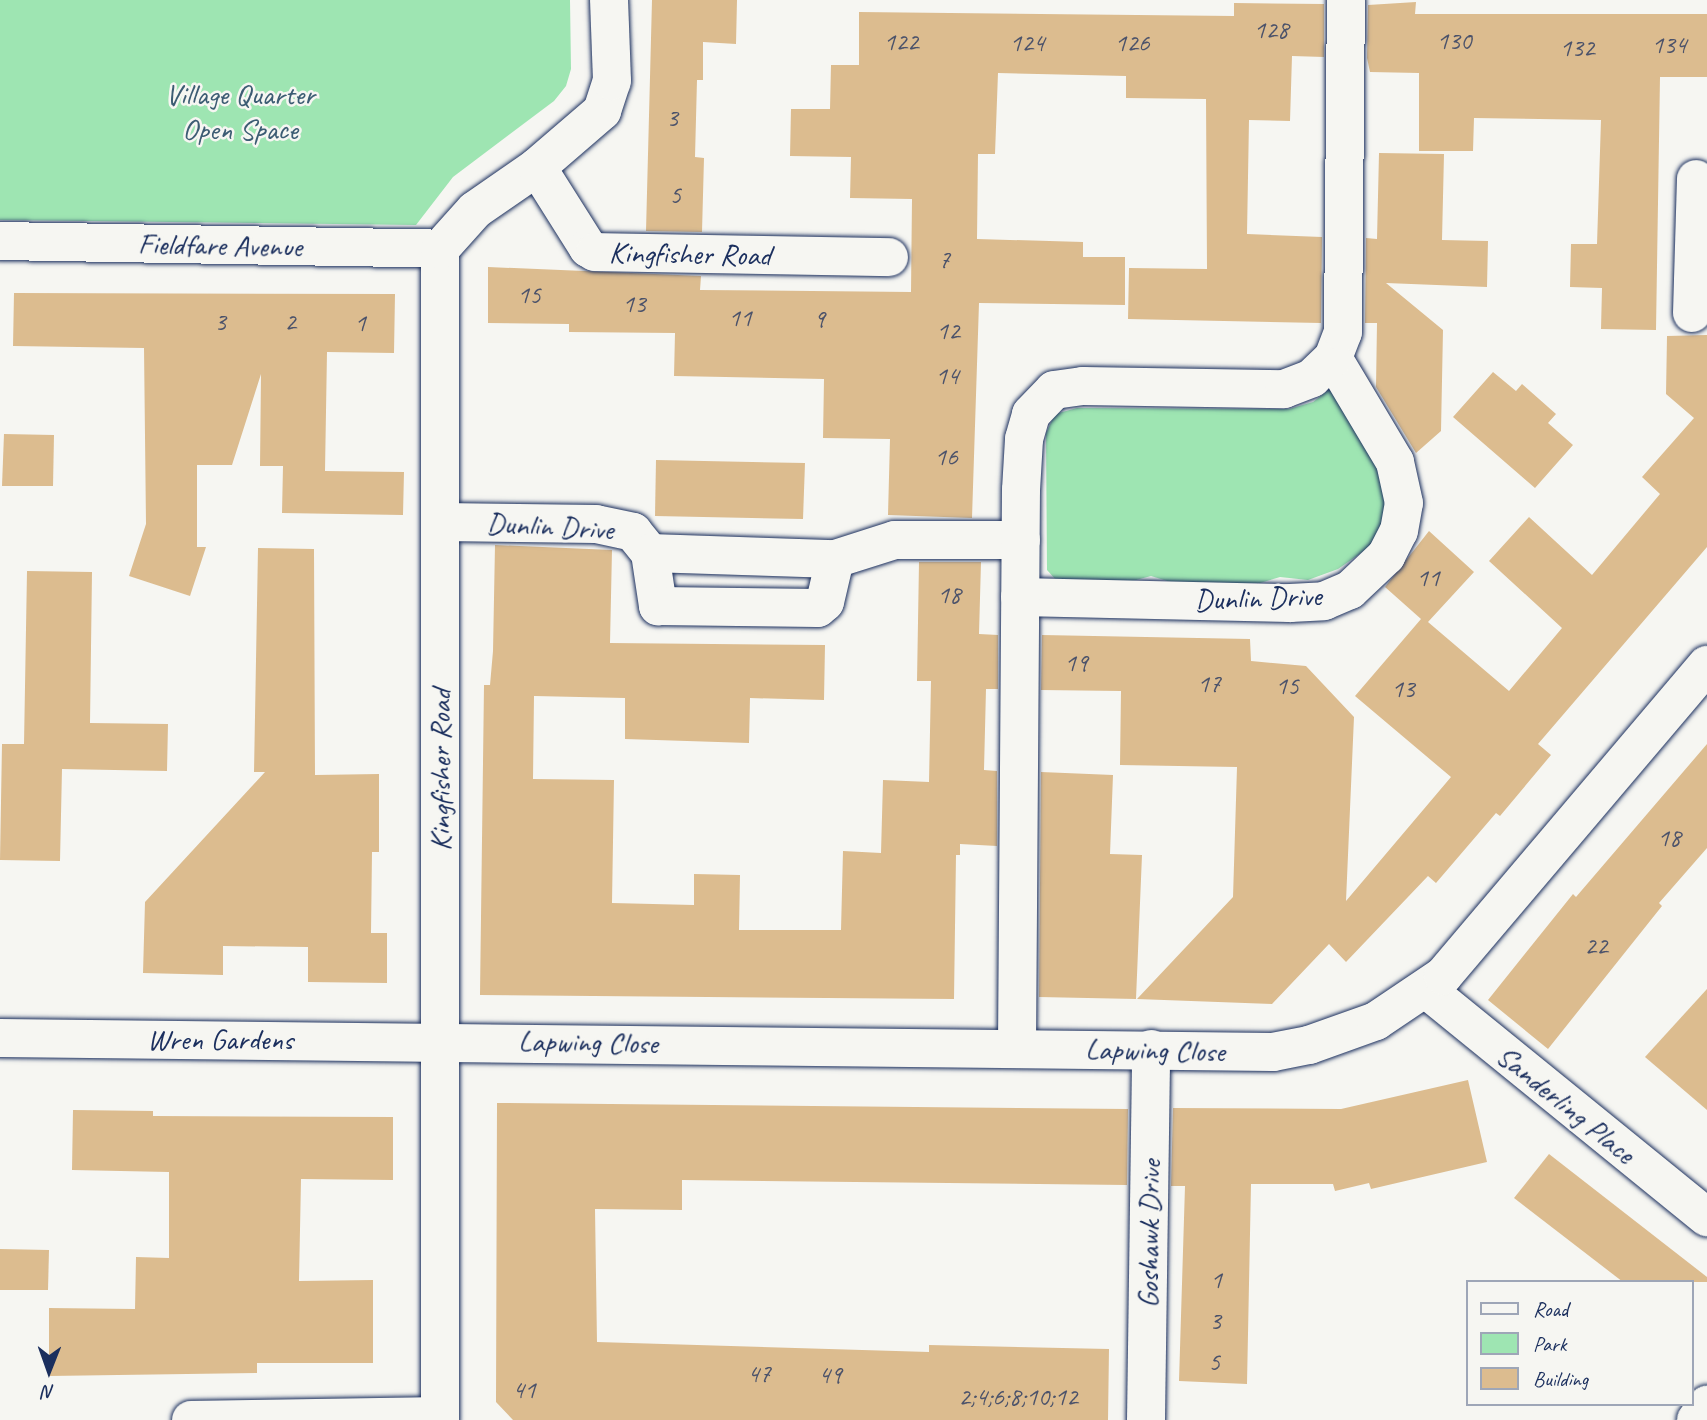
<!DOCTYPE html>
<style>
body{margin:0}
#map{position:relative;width:1707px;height:1420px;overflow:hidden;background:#f6f6f2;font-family:Caveat,sans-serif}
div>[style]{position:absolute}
.green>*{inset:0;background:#9ee5b2}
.building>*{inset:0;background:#dcbc8f}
.roads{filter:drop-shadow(0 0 2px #1b2f5e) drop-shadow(0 0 2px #1b2f5e)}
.minor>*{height:38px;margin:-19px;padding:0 19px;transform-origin:19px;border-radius:19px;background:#f6f6f2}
span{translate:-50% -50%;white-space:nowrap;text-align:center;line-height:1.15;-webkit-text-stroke:5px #f6f6f2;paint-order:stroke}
.number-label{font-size:26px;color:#4b526a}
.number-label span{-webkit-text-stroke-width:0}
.park-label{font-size:30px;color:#3c5c73}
.street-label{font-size:30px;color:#1b2f5e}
.legend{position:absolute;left:1466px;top:1280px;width:228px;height:126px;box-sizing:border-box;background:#f6f6f2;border:2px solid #9ea6b7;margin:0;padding:9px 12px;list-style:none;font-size:21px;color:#1b2f5e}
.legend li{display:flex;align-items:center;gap:14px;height:35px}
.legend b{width:35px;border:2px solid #9ea6b7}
.north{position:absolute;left:14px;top:1336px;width:70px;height:70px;-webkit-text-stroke:5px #f6f6f2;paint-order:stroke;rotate:181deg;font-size:19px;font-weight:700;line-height:28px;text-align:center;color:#1b2f5e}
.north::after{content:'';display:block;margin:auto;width:24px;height:32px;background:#1b2f5e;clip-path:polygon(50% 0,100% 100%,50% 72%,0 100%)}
</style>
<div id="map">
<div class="green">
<div style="clip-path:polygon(0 0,570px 0,571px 69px,566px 86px,554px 101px,453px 177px,416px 225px,0 220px)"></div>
<div style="clip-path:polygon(1331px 388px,1375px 464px,1389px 479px,1388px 524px,1374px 544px,1338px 569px,1308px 580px,1280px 577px,1260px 583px,1187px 587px,1151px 576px,1110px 587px,1057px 581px,1047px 570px,1046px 433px,1055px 414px,1077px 408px,1289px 409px,1313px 402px)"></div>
</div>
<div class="building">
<div style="clip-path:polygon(652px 0,737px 0,736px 44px,703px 42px,703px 80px,697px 80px,695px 157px,704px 158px,702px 232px,646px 231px)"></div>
<div style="clip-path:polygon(1416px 2px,1415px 14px,1707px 14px,1707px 77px,1660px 77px,1656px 330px,1601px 329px,1602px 288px,1570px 287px,1571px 244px,1597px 244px,1601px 120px,1474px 118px,1473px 151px,1419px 151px,1419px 73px,1370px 72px,1367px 58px,1368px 5px)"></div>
<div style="clip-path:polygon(1234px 3px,1324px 4px,1324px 57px,1292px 56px,1290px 121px,1249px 120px,1247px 234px,1322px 237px,1321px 323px,1128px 319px,1129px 268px,1207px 269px,1206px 99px,1126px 98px,1126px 76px,998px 73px,995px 154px,978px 154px,977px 239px,1083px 242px,1083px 257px,1125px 257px,1125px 305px,979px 303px,972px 518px,888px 515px,890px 439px,823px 438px,824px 379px,674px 376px,675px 333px,569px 332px,569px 324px,488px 323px,488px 267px,701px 276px,700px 290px,911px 292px,912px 199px,850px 198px,851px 157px,790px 156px,791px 109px,830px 109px,831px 65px,859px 65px,859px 12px,1234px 16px)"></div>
<div style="clip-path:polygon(1379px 153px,1444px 154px,1442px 240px,1488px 241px,1487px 287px,1386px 283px,1443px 330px,1441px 431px,1416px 453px,1376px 387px,1377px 323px,1365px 323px,1366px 238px,1377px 239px)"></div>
<div style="clip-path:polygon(14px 293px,395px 294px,394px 353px,327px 352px,325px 471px,404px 472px,403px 515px,282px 513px,283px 466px,260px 466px,261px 374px,232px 465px,197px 465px,197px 547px,206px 547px,190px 596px,129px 576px,146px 524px,144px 348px,13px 346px)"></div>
<div style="clip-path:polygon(1707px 335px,1707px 547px,1538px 744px,1551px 755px,1500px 816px,1496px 813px,1436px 883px,1428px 876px,1346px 962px,1329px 944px,1272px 1004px,1137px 999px,1233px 897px,1237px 767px,1120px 765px,1121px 691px,1041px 690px,1042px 635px,1250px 639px,1251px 661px,1306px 666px,1354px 717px,1346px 901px,1451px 777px,1355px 696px,1421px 619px,1385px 587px,1429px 531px,1474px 572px,1428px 622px,1509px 691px,1562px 628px,1489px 561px,1529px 517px,1592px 575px,1660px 494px,1642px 477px,1694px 418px,1666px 394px,1667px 336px)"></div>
<div style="clip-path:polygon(1493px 372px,1516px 391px,1522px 384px,1556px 414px,1548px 423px,1573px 445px,1535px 488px,1453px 417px)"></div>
<div style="clip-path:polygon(4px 434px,54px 435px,53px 486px,2px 486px)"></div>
<div style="clip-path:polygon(656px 460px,805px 463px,803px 519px,655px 516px)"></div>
<div style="clip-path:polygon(495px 545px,612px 550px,610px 643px,825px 645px,824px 700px,750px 698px,749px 743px,625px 739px,625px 698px,534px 696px,533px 779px,614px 780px,612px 903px,694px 905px,694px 874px,740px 875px,739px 930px,841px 930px,843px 851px,881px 853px,883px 780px,929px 782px,931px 681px,917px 681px,919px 562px,981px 562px,979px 634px,998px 635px,998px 689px,986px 689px,984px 770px,997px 771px,997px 846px,960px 844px,960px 855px,956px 855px,954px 999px,480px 995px,484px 685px,490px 685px,493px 651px)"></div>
<div style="clip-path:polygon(258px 548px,314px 549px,315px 775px,379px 774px,379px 852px,372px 852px,371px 933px,387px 933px,387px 983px,308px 982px,308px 947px,223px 946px,223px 975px,143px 973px,145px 902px,265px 772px,254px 772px)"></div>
<div style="clip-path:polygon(27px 571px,92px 572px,90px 723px,168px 724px,167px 771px,62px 769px,60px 861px,0 860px,2px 744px,24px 744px)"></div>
<div style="clip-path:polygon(1707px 744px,1707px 848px,1659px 903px,1662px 906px,1548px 1049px,1488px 1000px,1573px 894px,1576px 897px)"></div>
<div style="clip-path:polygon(1041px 772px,1113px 775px,1110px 854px,1142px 855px,1136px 999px,1039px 997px)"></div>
<div style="clip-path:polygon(1707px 989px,1707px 1110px,1645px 1057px)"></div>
<div style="clip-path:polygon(1468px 1080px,1487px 1162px,1371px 1189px,1369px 1183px,1335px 1191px,1333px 1184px,1251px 1184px,1247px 1384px,1179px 1381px,1185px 1186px,1171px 1186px,1173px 1108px,1341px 1109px)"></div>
<div style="clip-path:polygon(497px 1103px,1128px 1109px,1127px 1185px,682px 1180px,682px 1210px,595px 1209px,597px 1342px,929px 1352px,929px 1345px,1109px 1349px,1108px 1420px,513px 1420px,496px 1402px)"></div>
<div style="clip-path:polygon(73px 1110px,153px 1111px,153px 1116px,393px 1117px,393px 1180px,301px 1179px,299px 1281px,373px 1280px,373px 1363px,257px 1363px,257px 1373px,49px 1376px,49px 1308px,135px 1309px,136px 1257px,169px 1258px,169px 1172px,72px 1170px)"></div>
<div style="clip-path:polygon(1549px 1154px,1707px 1277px,1707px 1282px,1623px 1282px,1514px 1198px)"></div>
<div style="clip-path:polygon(0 1249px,49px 1250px,48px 1290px,0 1290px)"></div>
</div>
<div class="roads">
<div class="minor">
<div style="left:537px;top:167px;width:96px;rotate:57.8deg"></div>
<div style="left:588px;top:248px;width:8px;rotate:30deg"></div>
<div style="left:595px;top:252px;width:294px;rotate:1deg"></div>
<div style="left:0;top:241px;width:440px;rotate:1deg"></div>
<div style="left:1692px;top:313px;width:134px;rotate:-88.3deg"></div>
<div style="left:441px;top:522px;width:155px;rotate:0.7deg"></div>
<div style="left:596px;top:524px;width:38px;rotate:12deg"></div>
<div style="left:633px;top:532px;width:27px;rotate:51deg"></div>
<div style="left:650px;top:553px;width:54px;rotate:81.4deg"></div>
<div style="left:658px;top:606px;width:160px;rotate:0.7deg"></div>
<div style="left:818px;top:608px;width:9px;rotate:-41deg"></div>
<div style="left:825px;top:602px;width:44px;rotate:-76.9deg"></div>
<div style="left:835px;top:559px;width:63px;rotate:-17.6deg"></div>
<div style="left:895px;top:540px;width:126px"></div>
<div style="left:650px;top:553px;width:185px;rotate:1.9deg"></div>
<div style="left:1020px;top:597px;width:270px;rotate:1.3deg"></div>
<div style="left:1290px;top:603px;width:34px;rotate:-3deg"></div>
<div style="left:1324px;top:601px;width:28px;rotate:-23deg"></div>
<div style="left:1350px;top:590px;width:50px;rotate:-43.4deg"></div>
<div style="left:1386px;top:556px;width:28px;rotate:-63deg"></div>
<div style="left:1399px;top:531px;width:28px;rotate:-80deg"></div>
<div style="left:1404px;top:503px;width:42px;rotate:-102.4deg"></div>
<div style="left:1395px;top:462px;width:121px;rotate:-120.8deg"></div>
<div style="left:1426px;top:989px;width:362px;rotate:39.1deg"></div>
<div style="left:0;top:1038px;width:1273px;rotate:0.63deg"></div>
<div style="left:1273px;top:1052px;width:37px;rotate:-11deg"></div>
<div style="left:1309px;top:1045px;width:71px;rotate:-19.7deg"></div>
<div style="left:1376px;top:1021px;width:81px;rotate:-33.9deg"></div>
<div style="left:1443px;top:976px;width:408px;rotate:-49.7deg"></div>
<div style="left:1017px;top:1047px;width:557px;rotate:-89.59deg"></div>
<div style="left:1021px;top:490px;width:51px;rotate:-86.6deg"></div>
<div style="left:1024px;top:439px;width:26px;rotate:-74deg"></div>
<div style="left:1031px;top:414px;width:33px;rotate:-46deg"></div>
<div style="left:1054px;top:390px;width:29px;rotate:-8deg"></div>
<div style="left:1083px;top:386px;width:201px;rotate:0.9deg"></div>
<div style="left:1284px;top:389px;width:30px;rotate:-21deg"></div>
<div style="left:1312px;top:378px;width:29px;rotate:-44deg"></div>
<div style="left:1333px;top:358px;width:28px;rotate:-69deg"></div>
<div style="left:1343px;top:332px;width:332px;rotate:-89.5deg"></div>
<div style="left:191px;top:1420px;width:249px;rotate:-0.9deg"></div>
<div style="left:440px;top:1420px;width:1171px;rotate:-90deg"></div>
<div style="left:440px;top:249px;width:52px;rotate:-48.1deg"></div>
<div style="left:475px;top:210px;width:75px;rotate:-34.7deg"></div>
<div style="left:537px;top:167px;width:86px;rotate:-40.7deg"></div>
<div style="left:602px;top:111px;width:32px;rotate:-72deg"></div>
<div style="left:612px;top:81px;width:81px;rotate:-92.1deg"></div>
<div style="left:1146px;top:1420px;width:371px;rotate:-89.2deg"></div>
<div style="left:1696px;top:1420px;width:19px;rotate:-54deg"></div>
</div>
</div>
<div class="number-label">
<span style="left:1271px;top:30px">128</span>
<span style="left:1454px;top:41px">130</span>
<span style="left:901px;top:42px">122</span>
<span style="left:1027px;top:43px">124</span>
<span style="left:1132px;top:43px">126</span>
<span style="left:1669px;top:45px">134</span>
<span style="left:1577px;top:48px">132</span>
<span style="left:672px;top:118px">3</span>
<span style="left:675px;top:195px">5</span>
<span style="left:944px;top:260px">7</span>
<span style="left:529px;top:295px">15</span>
<span style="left:634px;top:304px">13</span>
<span style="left:740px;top:318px">11</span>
<span style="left:819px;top:319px">9</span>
<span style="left:220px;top:322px">3</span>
<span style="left:290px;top:322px">2</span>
<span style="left:360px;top:323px">1</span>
<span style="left:948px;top:331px">12</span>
<span style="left:947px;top:376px">14</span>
<span style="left:946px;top:457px">16</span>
<span style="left:1428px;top:578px">11</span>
<span style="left:949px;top:595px">18</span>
<span style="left:1076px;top:663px">19</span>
<span style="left:1209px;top:684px">17</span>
<span style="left:1287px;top:686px">15</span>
<span style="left:1403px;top:689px">13</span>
<span style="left:1669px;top:838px">18</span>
<span style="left:1596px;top:946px">22</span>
<span style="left:1216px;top:1280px">1</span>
<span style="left:1215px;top:1321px">3</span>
<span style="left:1214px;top:1362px">5</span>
<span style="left:759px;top:1374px">47</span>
<span style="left:830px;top:1375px">49</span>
<span style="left:524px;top:1390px">41</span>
<span style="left:1018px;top:1397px">2;4;6;8;10;12</span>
</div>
<div class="park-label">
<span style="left:240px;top:111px">Village Quarter<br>Open Space</span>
</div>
<div class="street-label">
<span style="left:220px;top:245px;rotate:1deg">Fieldfare Avenue</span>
<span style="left:690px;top:254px;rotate:1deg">Kingfisher Road</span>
<span style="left:550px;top:526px;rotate:3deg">Dunlin Drive</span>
<span style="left:1258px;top:598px;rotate:-2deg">Dunlin Drive</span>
<span style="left:440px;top:770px;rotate:-90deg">Kingfisher Road</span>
<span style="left:220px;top:1039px">Wren Gardens</span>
<span style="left:588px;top:1042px;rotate:1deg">Lapwing Close</span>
<span style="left:1155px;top:1050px;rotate:1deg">Lapwing Close</span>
<span style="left:1566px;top:1104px;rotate:39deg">Sanderling Place</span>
<span style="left:1149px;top:1234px;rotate:-89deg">Goshawk Drive</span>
</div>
<ul class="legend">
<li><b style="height:9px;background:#f6f6f2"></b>Road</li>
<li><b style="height:19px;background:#9ee5b2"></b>Park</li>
<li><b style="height:19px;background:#dcbc8f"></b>Building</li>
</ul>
<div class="north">N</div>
</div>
